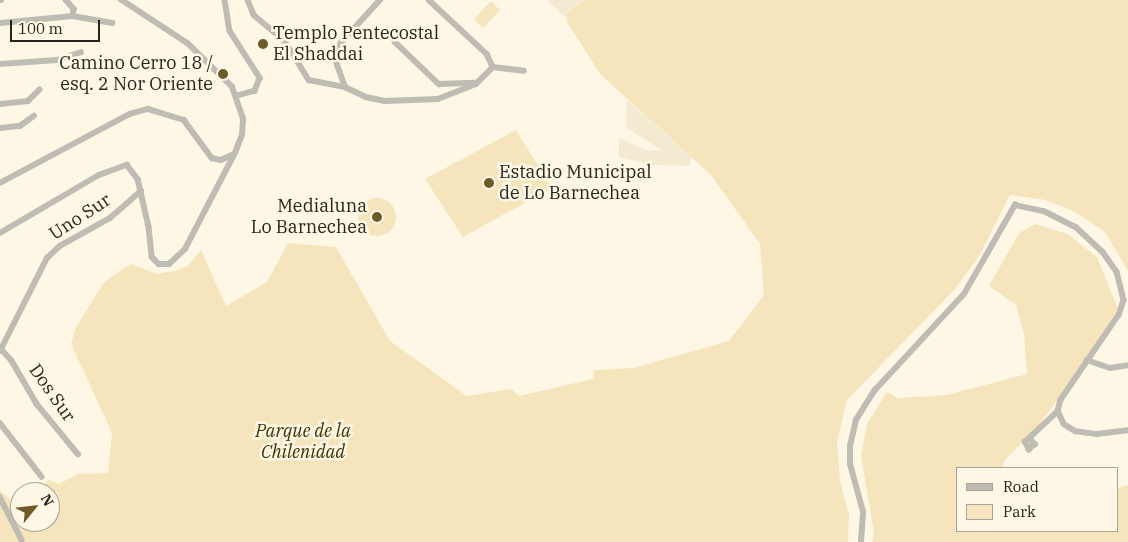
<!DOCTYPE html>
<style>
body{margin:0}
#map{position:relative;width:1128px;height:542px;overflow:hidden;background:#fef7e6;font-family:"IBM Plex Serif",serif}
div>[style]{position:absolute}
.built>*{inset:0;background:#f4ead2}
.green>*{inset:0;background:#f6e4bc}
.round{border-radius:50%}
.street>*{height:5.5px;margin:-2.75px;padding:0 2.75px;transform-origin:2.75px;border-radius:2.75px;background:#bfbcb4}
.dots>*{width:14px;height:14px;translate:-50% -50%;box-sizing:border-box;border:2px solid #fef7e6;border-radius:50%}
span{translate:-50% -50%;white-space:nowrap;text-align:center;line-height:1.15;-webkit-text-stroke:5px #fef7e6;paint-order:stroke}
.poi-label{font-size:18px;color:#27241e}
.left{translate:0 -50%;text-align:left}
.right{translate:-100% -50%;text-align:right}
.street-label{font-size:18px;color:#27241e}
.park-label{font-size:18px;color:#433203;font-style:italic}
.legend{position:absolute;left:956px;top:467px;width:162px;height:65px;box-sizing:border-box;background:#fef7e6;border:1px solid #a8a396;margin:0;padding:6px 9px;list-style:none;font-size:15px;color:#27241e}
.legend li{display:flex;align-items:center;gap:10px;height:25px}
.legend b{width:25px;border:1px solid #a8a396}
.north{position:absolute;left:10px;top:482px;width:50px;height:50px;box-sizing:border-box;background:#fef7e6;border:1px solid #a8a396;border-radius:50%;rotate:61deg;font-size:14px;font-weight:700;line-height:20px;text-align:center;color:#27241e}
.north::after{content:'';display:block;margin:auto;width:18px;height:22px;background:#6f5a29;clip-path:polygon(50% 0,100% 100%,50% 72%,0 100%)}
.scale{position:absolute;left:10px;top:20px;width:90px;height:22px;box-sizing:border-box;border:2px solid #27241e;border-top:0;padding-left:6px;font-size:15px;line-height:18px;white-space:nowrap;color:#27241e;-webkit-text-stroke:4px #fef7e6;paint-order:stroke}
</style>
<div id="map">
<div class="built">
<div style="clip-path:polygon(547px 0,582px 0,565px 17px)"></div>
<div style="clip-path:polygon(627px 100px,692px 157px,689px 166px,653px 165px,619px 157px,619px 138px,649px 151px,661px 150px,626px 127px)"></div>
</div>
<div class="green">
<div style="clip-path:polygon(583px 0,1128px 0,1128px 271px,1105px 232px,1075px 212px,1046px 200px,1010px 195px,979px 256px,955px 289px,847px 400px,837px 443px,840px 480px,849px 516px,848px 542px,0 542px,0 490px,20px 509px,20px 522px,50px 522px,50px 492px,43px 492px,40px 486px,49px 480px,59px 484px,78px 474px,108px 473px,112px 433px,71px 344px,75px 329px,104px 282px,131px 264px,157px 274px,174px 271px,188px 266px,201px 250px,226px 306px,267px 282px,288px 243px,336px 247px,390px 341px,467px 396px,511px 389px,519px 396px,593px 379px,594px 370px,634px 368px,729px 341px,764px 295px,760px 244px,711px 175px,601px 75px,568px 24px,566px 15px)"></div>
<div style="clip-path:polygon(491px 1px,500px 10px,483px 28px,474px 19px)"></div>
<div style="clip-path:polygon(516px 130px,552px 188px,463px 237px,425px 179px)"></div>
<div class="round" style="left:358px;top:198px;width:38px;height:38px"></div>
<div style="clip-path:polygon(1035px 224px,1068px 234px,1097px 257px,1118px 309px,1066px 389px,1038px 426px,1004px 461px,1003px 468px,957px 468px,957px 531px,1117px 531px,1117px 488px,1128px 485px,1128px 542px,872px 542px,874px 532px,861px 456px,867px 424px,887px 392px,898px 398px,947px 395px,1027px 374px,1024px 334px,1016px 305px,989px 286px,1019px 233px)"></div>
</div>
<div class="street">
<div style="left:0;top:0;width:1px"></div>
<div style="left:66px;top:0;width:12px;rotate:48deg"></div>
<div style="left:74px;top:9px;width:7px;rotate:98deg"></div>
<div style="left:225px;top:0;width:31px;rotate:81deg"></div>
<div style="left:230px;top:31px;width:56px;rotate:57.4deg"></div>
<div style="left:260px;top:78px;width:14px;rotate:111deg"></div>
<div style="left:255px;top:91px;width:19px;rotate:164deg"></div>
<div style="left:248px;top:0;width:16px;rotate:68deg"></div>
<div style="left:254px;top:15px;width:40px;rotate:40deg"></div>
<div style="left:285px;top:41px;width:46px;rotate:58.4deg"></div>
<div style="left:309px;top:80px;width:37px;rotate:11deg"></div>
<div style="left:345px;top:87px;width:23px;rotate:25deg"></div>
<div style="left:366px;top:97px;width:19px;rotate:12deg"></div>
<div style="left:385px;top:101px;width:53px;rotate:-2.2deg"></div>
<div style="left:438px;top:99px;width:41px;rotate:-21.5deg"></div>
<div style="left:476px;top:84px;width:24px;rotate:-45deg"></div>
<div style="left:429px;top:0;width:79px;rotate:43deg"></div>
<div style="left:487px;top:54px;width:14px;rotate:65deg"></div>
<div style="left:0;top:23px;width:73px;rotate:-5.5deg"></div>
<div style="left:73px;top:16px;width:40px;rotate:10deg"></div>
<div style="left:395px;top:42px;width:61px;rotate:43.7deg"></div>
<div style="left:439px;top:84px;width:35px;rotate:-2deg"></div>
<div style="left:0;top:64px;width:57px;rotate:-4deg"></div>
<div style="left:57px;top:60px;width:25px;rotate:-18deg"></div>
<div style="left:493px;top:67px;width:31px;rotate:7deg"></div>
<div style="left:345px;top:87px;width:30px;rotate:-110deg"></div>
<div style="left:335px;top:59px;width:11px;rotate:-85deg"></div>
<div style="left:336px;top:48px;width:65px;rotate:-47.5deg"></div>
<div style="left:0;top:104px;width:28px;rotate:-6deg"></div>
<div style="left:28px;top:101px;width:16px;rotate:-45deg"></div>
<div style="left:0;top:128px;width:20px;rotate:-6deg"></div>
<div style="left:20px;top:126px;width:17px;rotate:-36deg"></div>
<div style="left:0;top:183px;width:147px;rotate:-28deg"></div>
<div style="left:130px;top:114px;width:19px;rotate:-16deg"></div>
<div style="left:148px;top:109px;width:38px;rotate:17deg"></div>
<div style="left:184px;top:120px;width:47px;rotate:53.6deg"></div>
<div style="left:212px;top:158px;width:9px;rotate:13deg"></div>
<div style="left:221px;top:160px;width:14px;rotate:-25deg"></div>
<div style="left:0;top:233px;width:115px;rotate:-30.4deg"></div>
<div style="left:99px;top:175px;width:30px;rotate:-20deg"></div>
<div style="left:127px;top:165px;width:18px;rotate:52deg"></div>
<div style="left:138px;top:179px;width:49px;rotate:77.1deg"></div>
<div style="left:149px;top:227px;width:30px;rotate:84deg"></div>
<div style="left:152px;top:257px;width:10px;rotate:45deg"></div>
<div style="left:159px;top:264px;width:10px"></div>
<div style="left:169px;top:264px;width:22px;rotate:-43deg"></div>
<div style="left:185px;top:249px;width:108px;rotate:-62.5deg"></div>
<div style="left:235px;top:153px;width:19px;rotate:-69deg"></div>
<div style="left:242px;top:135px;width:16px;rotate:-86deg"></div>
<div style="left:243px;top:119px;width:34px;rotate:-109deg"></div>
<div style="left:232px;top:87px;width:62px;rotate:-135.7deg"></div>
<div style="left:188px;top:44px;width:80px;rotate:-146.7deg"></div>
<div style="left:1px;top:349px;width:16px;rotate:47deg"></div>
<div style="left:12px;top:361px;width:50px;rotate:59.8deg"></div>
<div style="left:37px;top:404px;width:65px;rotate:50.6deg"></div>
<div style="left:0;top:351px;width:104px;rotate:-63.2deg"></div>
<div style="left:47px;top:258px;width:18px;rotate:-43deg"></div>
<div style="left:60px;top:246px;width:57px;rotate:-29.2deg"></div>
<div style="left:110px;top:218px;width:41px;rotate:-41.1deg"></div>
<div style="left:1087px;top:360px;width:24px;rotate:19deg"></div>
<div style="left:1110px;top:368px;width:18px;rotate:-9deg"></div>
<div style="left:0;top:423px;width:68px;rotate:52.1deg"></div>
<div style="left:1031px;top:440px;width:6px;rotate:45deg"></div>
<div style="left:1035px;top:444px;width:8px;rotate:135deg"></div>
<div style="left:1029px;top:450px;width:9px;rotate:-117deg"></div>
<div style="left:1025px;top:442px;width:45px;rotate:-43.2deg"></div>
<div style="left:0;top:497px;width:48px;rotate:62.9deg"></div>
<div style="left:861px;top:542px;width:30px;rotate:-86deg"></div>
<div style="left:863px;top:512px;width:50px;rotate:-105.2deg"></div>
<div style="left:850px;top:464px;width:18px;rotate:-90deg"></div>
<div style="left:850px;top:446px;width:27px;rotate:-77deg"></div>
<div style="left:856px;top:420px;width:36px;rotate:-58deg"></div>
<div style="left:875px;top:390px;width:131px;rotate:-47.2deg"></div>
<div style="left:964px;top:294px;width:103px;rotate:-60.2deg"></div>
<div style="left:1015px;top:205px;width:30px;rotate:12deg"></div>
<div style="left:1044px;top:211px;width:36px;rotate:27deg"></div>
<div style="left:1076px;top:227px;width:37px;rotate:43deg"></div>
<div style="left:1103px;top:252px;width:24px;rotate:55deg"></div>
<div style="left:1117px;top:272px;width:29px;rotate:76deg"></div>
<div style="left:1124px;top:300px;width:16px;rotate:108deg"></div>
<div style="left:1119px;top:315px;width:103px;rotate:124.3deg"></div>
<div style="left:1061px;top:400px;width:11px;rotate:105deg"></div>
<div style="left:1058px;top:411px;width:14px;rotate:65deg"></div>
<div style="left:1064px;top:424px;width:13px;rotate:32deg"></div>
<div style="left:1075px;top:431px;width:22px;rotate:8deg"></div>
<div style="left:1097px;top:434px;width:31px;rotate:-7deg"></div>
</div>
<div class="dots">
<div style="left:263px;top:44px;background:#6f5a29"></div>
<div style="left:223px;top:74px;background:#6f5a29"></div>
<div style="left:489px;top:183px;background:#6f5a29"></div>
<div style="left:377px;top:217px;background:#6f5a29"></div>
</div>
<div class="poi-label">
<span class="left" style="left:273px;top:44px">Templo Pentecostal<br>El Shaddai</span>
<span class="right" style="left:213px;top:74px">Camino Cerro 18 /<br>esq. 2 Nor Oriente</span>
<span class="left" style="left:499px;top:183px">Estadio Municipal<br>de Lo Barnechea</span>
<span class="right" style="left:367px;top:217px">Medialuna<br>Lo Barnechea</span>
</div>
<div class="street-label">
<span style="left:80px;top:217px;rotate:-33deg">Uno Sur</span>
<span style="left:52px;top:393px;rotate:55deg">Dos Sur</span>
</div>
<div class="park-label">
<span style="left:303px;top:442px">Parque de la<br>Chilenidad</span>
</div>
<ul class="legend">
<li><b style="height:6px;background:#bfbcb4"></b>Road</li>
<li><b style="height:14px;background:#f6e4bc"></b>Park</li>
</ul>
<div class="north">N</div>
<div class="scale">100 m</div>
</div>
